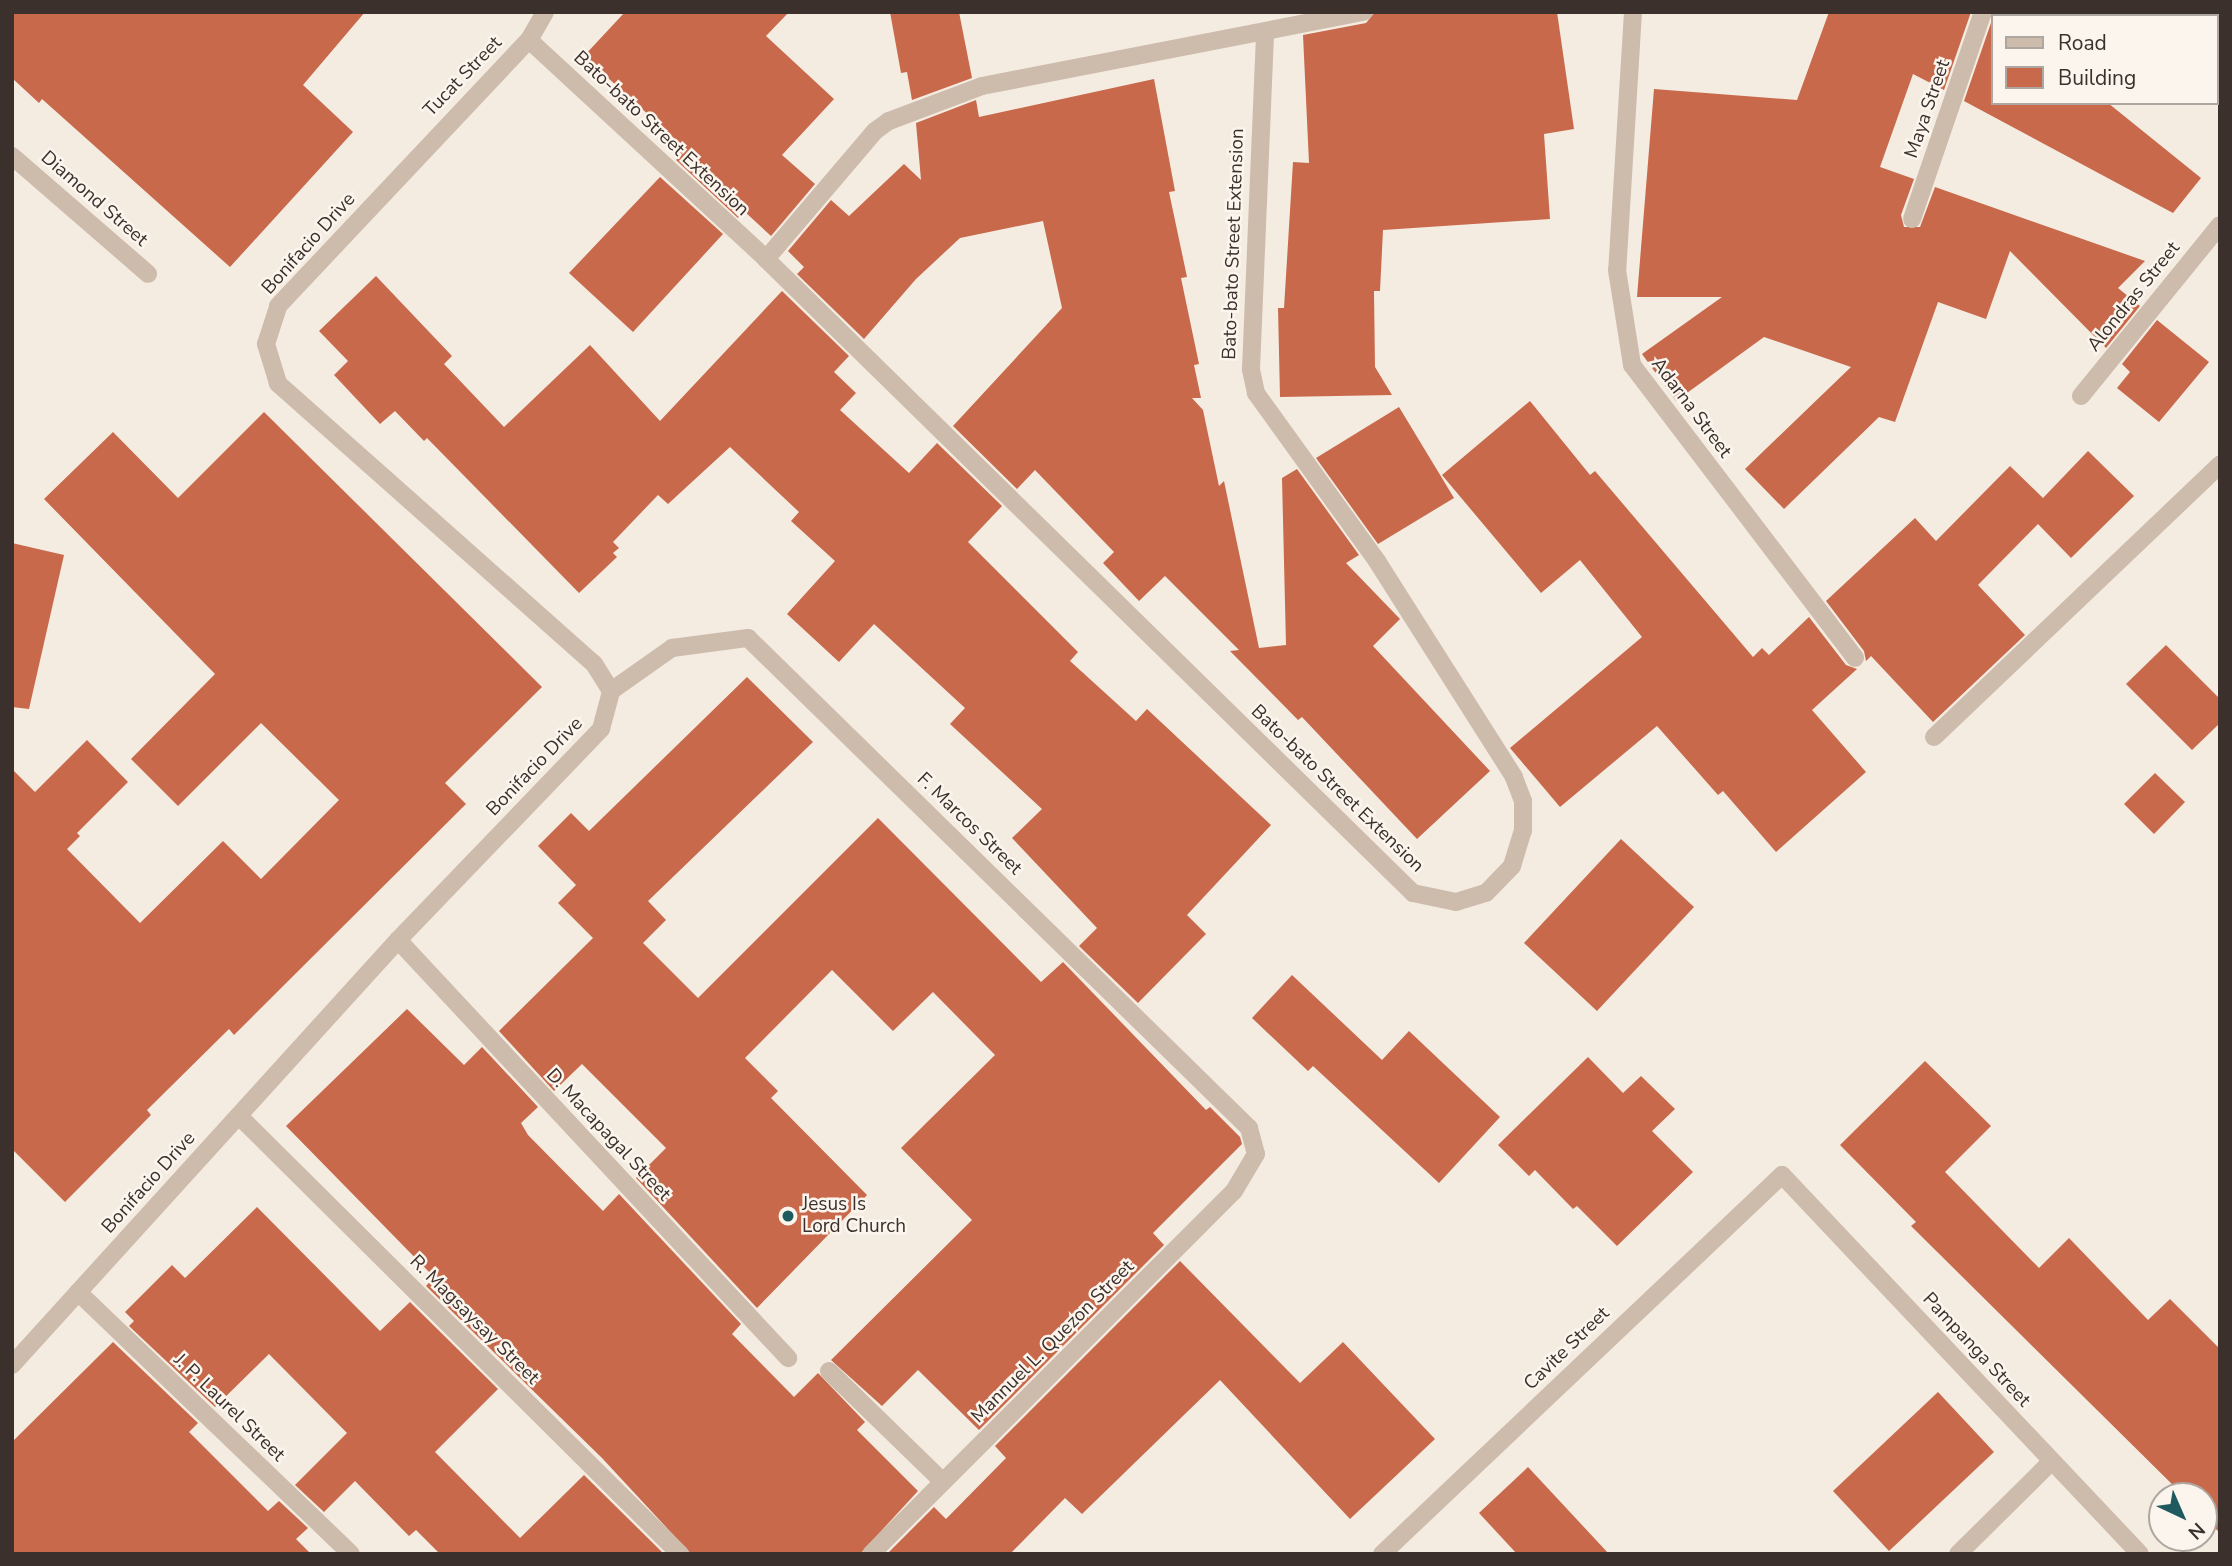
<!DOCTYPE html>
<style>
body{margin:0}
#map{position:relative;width:2232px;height:1566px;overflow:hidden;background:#f4ebe1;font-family:"Nunito Sans",sans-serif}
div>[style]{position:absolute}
.building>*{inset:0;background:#c8694b}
.minor>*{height:18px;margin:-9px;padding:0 9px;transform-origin:9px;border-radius:9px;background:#cdbbac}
.dots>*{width:19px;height:19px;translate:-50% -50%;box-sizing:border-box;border:4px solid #fbf5ee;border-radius:50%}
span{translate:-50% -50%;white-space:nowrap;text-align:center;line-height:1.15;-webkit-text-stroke:5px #fbf5ee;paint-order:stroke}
.street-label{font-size:19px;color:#3b302b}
.poi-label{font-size:19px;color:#3b302b}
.left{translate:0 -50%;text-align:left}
.frame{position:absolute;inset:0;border:14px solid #3b302b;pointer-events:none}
.legend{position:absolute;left:1991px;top:14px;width:228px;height:91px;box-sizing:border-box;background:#fbf5ee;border:2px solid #aea6a0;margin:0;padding:9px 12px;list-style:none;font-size:21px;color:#3b302b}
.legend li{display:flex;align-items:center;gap:14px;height:35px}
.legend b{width:35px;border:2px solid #aea6a0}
.north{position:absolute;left:2148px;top:1482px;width:70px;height:70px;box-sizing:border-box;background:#fbf5ee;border:2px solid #aea6a0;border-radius:50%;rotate:136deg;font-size:19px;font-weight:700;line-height:28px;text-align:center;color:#3b302b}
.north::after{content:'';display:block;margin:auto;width:24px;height:32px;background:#1f5a5e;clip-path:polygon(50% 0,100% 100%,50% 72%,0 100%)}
</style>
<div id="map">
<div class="building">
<div style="clip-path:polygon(12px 12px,365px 12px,303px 85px,353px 132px,230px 267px,42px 99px,39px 103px,12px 78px)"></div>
<div style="clip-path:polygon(625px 12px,789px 12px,766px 36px,834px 99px,782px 155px,815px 184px,771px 236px,744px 211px,738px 218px,676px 160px,682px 154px,669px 143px,674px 138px,584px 56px)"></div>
<div style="clip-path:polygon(890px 12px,959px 12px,972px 78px,912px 100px,907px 72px,901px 73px)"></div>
<div style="clip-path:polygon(1375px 12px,1557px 12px,1574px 129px,1544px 134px,1550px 219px,1383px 230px,1380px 291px,1374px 291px,1375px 367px,1392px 395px,1280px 397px,1278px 308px,1284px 308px,1293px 162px,1309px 163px,1303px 35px,1366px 23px)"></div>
<div style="clip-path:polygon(1829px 12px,1971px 12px,1944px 90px,1913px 74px,1880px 167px,1914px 179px,1901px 215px,1904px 227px,1920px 227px,1935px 187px,2145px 261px,2118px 288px,2140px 306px,2106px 348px,2010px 251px,1986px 319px,1938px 302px,1895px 422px,1879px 417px,1784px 509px,1745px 469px,1851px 367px,1764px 337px,1676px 401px,1642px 354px,1722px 297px,1637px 297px,1654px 89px,1797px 100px)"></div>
<div style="clip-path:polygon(1992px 20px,1992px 103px,2108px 103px,2201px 178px,2173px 213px,1964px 101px)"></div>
<div style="clip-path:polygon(1154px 79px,1175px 191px,1169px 192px,1187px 277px,1181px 278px,1199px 364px,1194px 365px,1201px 398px,1192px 398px,1203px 410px,1219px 486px,1224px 481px,1259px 648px,1286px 645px,1282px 478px,1297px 469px,1359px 555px,1346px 563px,1400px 619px,1373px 646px,1490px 771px,1417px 839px,1302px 717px,1298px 720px,1230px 651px,1239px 650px,1165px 576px,1139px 601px,1103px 563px,1114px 552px,1035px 470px,1017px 489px,953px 426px,1062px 308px,1043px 221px,960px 238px,916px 279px,864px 339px,797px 274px,804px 267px,788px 251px,831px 200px,849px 216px,904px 164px,921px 180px,916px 123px,976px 100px,979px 117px)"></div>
<div style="clip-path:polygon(660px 177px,723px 234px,633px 332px,569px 273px)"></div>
<div style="clip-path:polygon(376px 276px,452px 356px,444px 364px,504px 427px,590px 345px,660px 421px,782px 291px,849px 356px,834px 372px,856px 393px,840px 410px,909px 473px,937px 443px,1002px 506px,968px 542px,1078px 652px,1070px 661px,1136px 721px,1147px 709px,1271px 825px,1187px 915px,1206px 934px,1138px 1003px,1079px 946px,1097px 928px,1012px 838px,1042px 809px,950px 724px,965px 708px,874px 624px,839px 662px,787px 614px,835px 561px,791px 521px,799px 512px,730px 447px,668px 504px,658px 495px,613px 542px,619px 548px,613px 553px,617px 557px,579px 593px,427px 438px,424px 441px,395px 411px,380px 424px,334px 375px,348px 361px,319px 331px)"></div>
<div style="clip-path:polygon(2157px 320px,2209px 362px,2159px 422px,2117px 388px,2130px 372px,2122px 364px)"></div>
<div style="clip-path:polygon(1530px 401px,1590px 475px,1595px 471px,1753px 657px,1762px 648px,1769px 655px,1809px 617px,1846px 665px,1857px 669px,1812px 710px,1866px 772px,1776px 852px,1723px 791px,1718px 795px,1657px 726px,1560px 807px,1510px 748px,1642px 637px,1580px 560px,1541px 593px,1442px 475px)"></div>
<div style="clip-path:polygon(1399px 407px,1454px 498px,1378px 544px,1316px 458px)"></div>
<div style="clip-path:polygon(264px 412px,542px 687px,445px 783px,466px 804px,234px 1035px,229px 1029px,147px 1110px,151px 1115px,65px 1202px,12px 1149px,12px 769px,35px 792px,87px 740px,128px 782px,77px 833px,80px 836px,67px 849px,140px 923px,223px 841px,261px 879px,339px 800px,261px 723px,178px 806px,131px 759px,215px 674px,44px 499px,113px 432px,178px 498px)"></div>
<div style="clip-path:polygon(2088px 451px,2134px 496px,2071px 558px,2038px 524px,1978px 585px,2025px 635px,1933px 722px,1871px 656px,1866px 661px,1864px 651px,1826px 601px,1915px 518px,1936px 541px,2010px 466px,2043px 498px)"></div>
<div style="clip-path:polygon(12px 543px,64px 555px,29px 709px,12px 707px)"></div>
<div style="clip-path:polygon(2166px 645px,2220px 699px,2220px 723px,2192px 750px,2126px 684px)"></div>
<div style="clip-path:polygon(747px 677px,813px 742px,648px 901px,666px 920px,643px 943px,698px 998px,878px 818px,1041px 982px,1063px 962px,1206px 1110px,1210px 1107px,1240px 1137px,1242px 1144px,1153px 1233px,1164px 1245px,979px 1430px,918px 1370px,882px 1406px,831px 1360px,972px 1220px,901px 1148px,995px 1055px,933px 992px,893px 1031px,832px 970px,745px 1058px,778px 1091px,771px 1098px,867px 1195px,757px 1308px,636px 1178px,666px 1148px,582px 1064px,554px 1091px,499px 1031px,593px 938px,558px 903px,576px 885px,538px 846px,571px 813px,589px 831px)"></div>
<div style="clip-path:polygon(2155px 773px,2185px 802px,2154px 834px,2124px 804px)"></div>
<div style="clip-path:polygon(1621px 839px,1694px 907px,1597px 1011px,1524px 943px)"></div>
<div style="clip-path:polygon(1292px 975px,1382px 1060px,1409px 1031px,1500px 1117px,1439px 1183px,1313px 1066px,1308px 1071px,1252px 1018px)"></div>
<div style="clip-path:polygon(407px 1009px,464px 1065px,482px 1047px,538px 1107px,521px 1123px,528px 1135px,603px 1211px,619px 1194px,741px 1324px,732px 1334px,794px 1397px,818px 1373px,865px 1422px,857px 1430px,918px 1491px,860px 1554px,691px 1554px,602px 1458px,426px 1286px,434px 1277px,286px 1126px)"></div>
<div style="clip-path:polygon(1588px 1057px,1623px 1093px,1641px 1076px,1675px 1109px,1652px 1131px,1693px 1172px,1617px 1246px,1577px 1206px,1573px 1209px,1535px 1170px,1529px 1176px,1498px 1145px)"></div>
<div style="clip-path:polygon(1925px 1061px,1991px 1126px,1945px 1172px,2039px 1268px,2069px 1238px,2148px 1320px,2170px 1299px,2220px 1349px,2220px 1533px,2204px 1517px,2204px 1496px,2184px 1496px,1911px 1226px,1916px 1222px,1840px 1145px)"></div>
<div style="clip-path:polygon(257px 1207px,380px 1331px,410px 1302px,498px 1389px,435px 1452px,520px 1538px,584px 1475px,664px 1554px,440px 1554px,416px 1530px,409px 1536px,355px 1481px,324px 1512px,295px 1485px,347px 1433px,269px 1354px,215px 1407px,129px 1326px,134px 1321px,125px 1312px,172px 1265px,185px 1278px)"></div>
<div style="clip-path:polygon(1180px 1261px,1300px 1383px,1343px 1342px,1435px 1439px,1350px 1519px,1220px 1380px,1082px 1514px,1065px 1498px,1010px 1554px,887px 1554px,934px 1507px,946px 1519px,1006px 1458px,995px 1446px)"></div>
<div style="clip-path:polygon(113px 1342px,198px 1423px,189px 1432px,268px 1511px,279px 1501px,308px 1528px,296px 1539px,311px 1554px,12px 1554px,12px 1442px)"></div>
<div style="clip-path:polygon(1938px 1392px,1994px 1452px,1889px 1551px,1833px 1491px)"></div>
<div style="clip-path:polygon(1528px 1467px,1609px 1554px,1517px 1554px,1479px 1513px)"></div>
</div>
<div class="minor">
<div style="left:1633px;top:12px;width:258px;rotate:93.5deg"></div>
<div style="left:1617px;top:270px;width:96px;rotate:81deg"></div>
<div style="left:1632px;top:365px;width:368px;rotate:52.7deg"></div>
<div style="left:529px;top:40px;width:323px;rotate:42.7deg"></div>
<div style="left:766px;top:259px;width:906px;rotate:44.42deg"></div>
<div style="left:1413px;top:893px;width:44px;rotate:11.8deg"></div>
<div style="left:1456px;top:902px;width:31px;rotate:-17deg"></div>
<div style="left:1486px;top:893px;width:37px;rotate:-46deg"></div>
<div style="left:1512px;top:866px;width:37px;rotate:-73deg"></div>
<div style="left:1523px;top:831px;width:30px;rotate:-90deg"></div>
<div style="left:1523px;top:801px;width:26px;rotate:-111deg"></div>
<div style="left:1514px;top:777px;width:256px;rotate:-122.4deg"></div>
<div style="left:1377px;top:561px;width:207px;rotate:-125.8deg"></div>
<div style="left:1256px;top:393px;width:25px;rotate:-102deg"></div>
<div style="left:1251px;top:369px;width:336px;rotate:-87.6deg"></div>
<div style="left:12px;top:156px;width:180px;rotate:40.9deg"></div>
<div style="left:1912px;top:219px;width:219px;rotate:-71.1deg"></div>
<div style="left:766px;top:259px;width:168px;rotate:-49.6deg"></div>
<div style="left:875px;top:131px;width:17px;rotate:-36deg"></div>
<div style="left:889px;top:121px;width:99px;rotate:-20.6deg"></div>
<div style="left:982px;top:86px;width:389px;rotate:-11deg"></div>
<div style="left:2081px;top:396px;width:220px;rotate:-50.9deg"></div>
<div style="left:611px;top:691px;width:75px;rotate:-35.2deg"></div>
<div style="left:672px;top:648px;width:77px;rotate:-7.5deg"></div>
<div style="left:748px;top:638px;width:701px;rotate:44.36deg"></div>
<div style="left:1249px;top:1128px;width:27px;rotate:75deg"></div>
<div style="left:1256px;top:1154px;width:43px;rotate:120.7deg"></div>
<div style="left:1234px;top:1191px;width:513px;rotate:135deg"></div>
<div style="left:1934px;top:737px;width:395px;rotate:-43.6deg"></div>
<div style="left:398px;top:940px;width:572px;rotate:46.98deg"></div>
<div style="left:239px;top:1116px;width:622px;rotate:44.8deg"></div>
<div style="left:78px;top:1292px;width:378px;rotate:43.8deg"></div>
<div style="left:12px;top:1365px;width:574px;rotate:-47.75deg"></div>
<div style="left:398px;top:940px;width:293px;rotate:-46.1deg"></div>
<div style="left:601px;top:729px;width:39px;rotate:-75deg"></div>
<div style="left:611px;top:691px;width:32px;rotate:-122deg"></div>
<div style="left:594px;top:664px;width:423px;rotate:-138.4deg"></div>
<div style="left:278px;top:383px;width:41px;rotate:-107.1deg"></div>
<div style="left:266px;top:344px;width:40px;rotate:-72deg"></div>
<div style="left:278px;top:306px;width:366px;rotate:-46.7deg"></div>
<div style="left:529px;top:40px;width:32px;rotate:-60deg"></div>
<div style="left:829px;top:1371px;width:159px;rotate:44.2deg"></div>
<div style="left:1382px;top:1554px;width:551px;rotate:-43.46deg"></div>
<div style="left:1782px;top:1175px;width:521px;rotate:46.63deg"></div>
<div style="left:1958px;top:1554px;width:132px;rotate:-44.7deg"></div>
</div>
<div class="dots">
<div style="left:788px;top:1216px;background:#1f5a5e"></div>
</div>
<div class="street-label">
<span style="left:463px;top:77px;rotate:-46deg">Tucat Street</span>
<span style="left:1928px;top:109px;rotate:-71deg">Maya Street</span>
<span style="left:661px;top:134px;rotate:43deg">Bato-bato Street Extension</span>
<span style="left:94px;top:199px;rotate:41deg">Diamond Street</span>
<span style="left:309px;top:244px;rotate:-48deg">Bonifacio Drive</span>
<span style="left:1234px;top:244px;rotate:-88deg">Bato-bato Street Extension</span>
<span style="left:2134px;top:297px;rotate:-51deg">Alondras Street</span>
<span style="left:1691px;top:408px;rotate:53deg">Adarna Street</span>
<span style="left:535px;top:767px;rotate:-46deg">Bonifacio Drive</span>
<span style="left:1337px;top:789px;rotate:44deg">Bato-bato Street Extension</span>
<span style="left:969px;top:824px;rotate:44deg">F. Marcos Street</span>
<span style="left:608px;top:1135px;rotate:47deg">D. Macapagal Street</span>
<span style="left:149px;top:1183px;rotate:-48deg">Bonifacio Drive</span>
<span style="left:474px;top:1320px;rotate:45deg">R. Magsaysay Street</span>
<span style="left:1053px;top:1342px;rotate:-45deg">Mannuel L. Quezon Street</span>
<span style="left:1567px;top:1349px;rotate:-44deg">Cavite Street</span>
<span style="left:1976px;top:1350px;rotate:47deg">Pampanga Street</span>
<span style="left:229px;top:1408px;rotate:44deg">J. P. Laurel Street</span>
</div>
<div class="poi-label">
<span class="left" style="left:802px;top:1216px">Jesus Is<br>Lord Church</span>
</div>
<div class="frame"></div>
<ul class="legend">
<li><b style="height:9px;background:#cdbbac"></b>Road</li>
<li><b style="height:19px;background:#c8694b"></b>Building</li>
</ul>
<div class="north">N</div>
</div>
